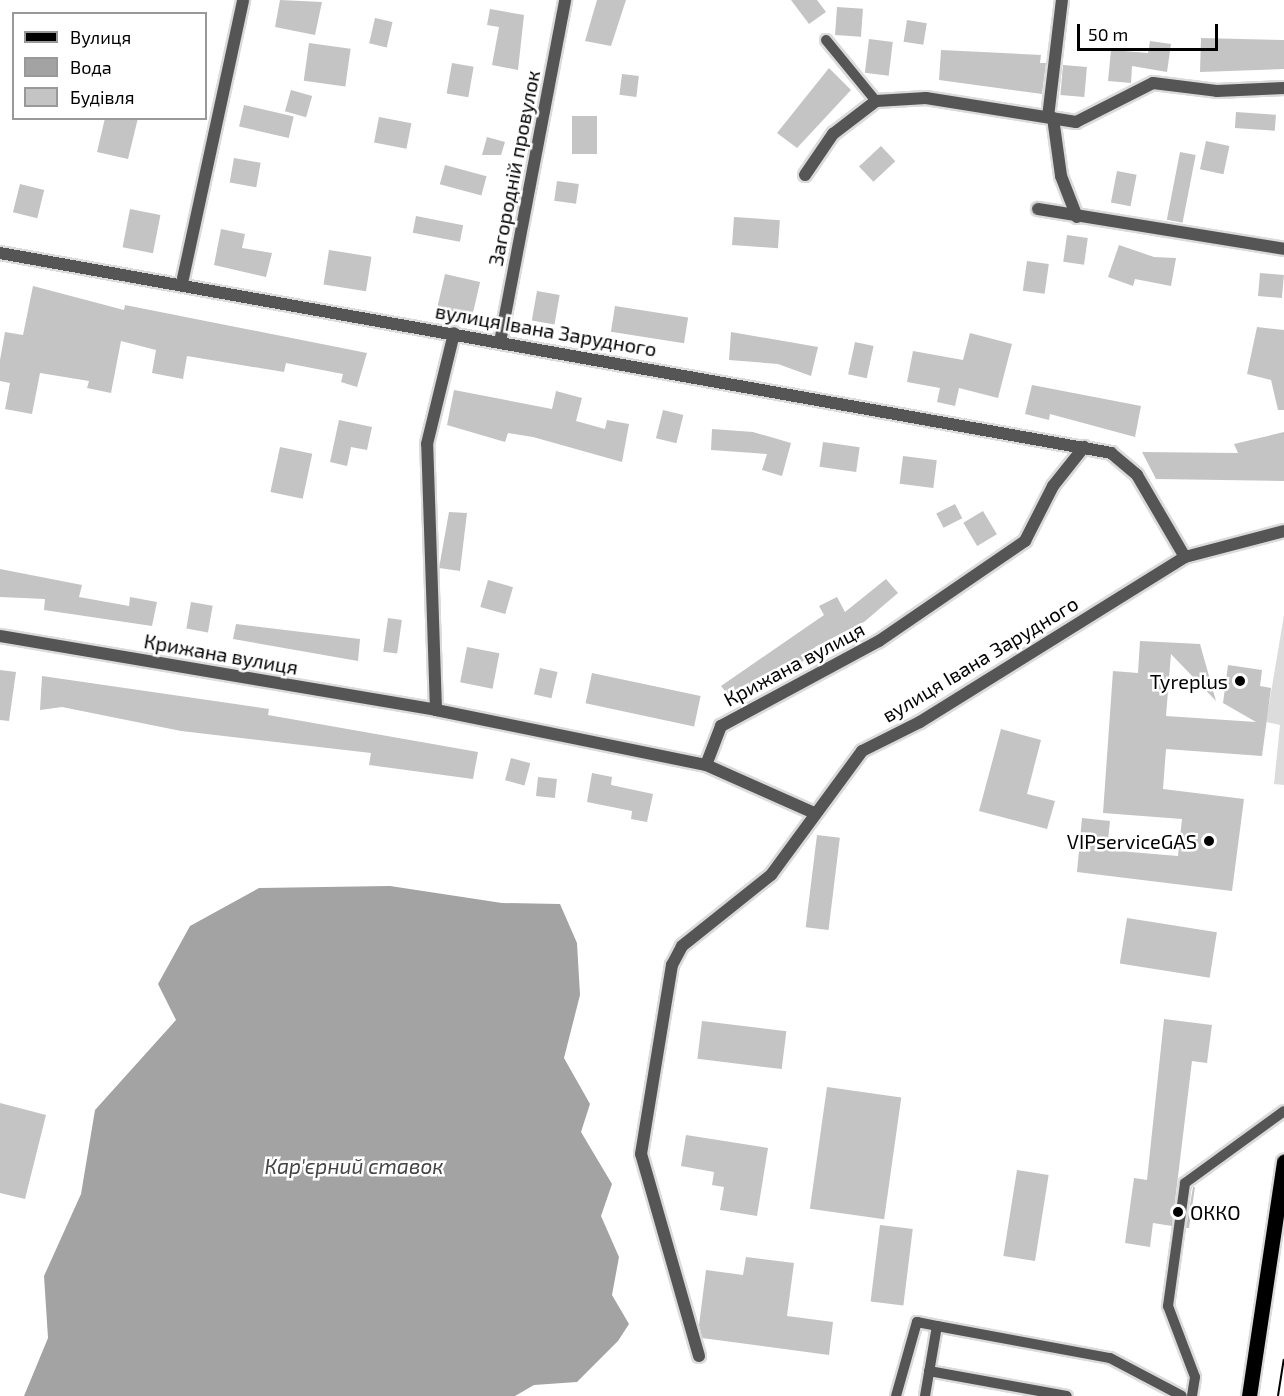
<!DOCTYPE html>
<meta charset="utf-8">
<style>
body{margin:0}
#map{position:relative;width:1284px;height:1396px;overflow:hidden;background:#fff;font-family:"Exo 2",sans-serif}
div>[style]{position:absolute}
.green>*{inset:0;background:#dcdcdc}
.water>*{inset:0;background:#a3a3a3}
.building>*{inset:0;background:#c4c4c4;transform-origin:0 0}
.roads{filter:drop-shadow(2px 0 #dbdbdb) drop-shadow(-2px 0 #dbdbdb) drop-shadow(0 2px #dbdbdb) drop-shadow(0 -2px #dbdbdb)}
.lane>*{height:10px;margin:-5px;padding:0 5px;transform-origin:5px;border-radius:5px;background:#555}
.street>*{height:12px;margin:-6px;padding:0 6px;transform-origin:6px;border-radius:6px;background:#555}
.primary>*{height:15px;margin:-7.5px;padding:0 7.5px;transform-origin:7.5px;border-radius:7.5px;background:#000}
.tram>*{height:1.5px;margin:-0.75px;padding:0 0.75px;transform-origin:0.75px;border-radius:0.75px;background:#000}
.dots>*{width:16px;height:16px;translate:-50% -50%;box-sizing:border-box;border:3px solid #fff;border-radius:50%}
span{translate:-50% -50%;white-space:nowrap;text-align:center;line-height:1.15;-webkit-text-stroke:5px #fff;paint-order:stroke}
.street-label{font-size:20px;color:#000}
.poi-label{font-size:20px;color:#000}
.right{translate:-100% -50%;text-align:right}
.left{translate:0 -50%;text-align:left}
.water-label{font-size:21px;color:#444;font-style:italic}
.legend{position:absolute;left:12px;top:12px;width:195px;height:108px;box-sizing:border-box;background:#fff;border:2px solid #999;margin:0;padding:8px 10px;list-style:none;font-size:18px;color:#000}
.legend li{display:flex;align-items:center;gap:12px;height:30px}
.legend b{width:30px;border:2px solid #999}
.scale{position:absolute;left:1077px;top:24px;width:141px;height:27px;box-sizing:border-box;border:3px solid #000;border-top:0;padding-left:8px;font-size:18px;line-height:21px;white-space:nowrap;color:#000;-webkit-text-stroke:4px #fff;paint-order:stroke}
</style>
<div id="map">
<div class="green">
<i style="clip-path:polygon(1284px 615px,1284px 785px,1274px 784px,1280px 725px,1266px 722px)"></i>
</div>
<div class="water">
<i style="clip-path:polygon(390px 886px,502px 903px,560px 904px,577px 943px,580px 995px,564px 1058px,590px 1104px,581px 1132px,612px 1184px,601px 1216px,619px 1257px,612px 1295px,629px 1324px,618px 1341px,577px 1382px,534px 1385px,515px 1396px,24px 1396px,48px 1338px,44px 1276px,81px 1194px,95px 1110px,176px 1020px,158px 984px,190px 926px,259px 888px)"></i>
</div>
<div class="building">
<i style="clip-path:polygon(280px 0,322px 2px,315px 35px,275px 27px)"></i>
<i style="clip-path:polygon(597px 0,626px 0,611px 46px,585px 41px)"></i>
<i style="clip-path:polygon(791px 0,817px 0,826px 12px,809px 24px)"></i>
<i style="left:837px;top:7px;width:26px;height:28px;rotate:4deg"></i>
<i style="clip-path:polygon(490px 9px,524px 15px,518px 70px,492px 65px,499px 27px,487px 25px)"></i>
<i style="left:375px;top:18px;width:18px;height:26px;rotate:13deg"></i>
<i style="left:907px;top:20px;width:20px;height:22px;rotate:9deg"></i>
<i style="clip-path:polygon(1201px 38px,1284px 40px,1284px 69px,1200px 72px)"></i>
<i style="left:869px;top:39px;width:24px;height:34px;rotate:7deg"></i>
<i style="clip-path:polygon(1150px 41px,1171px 44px,1167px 72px,1132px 66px,1131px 83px,1108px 81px,1111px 50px,1148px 53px)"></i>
<i style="left:309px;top:43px;width:42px;height:38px;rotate:8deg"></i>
<i style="clip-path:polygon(941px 50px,1041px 55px,1040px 63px,1046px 63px,1042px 94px,939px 80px)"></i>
<i style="left:452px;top:63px;width:22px;height:31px;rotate:10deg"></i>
<i style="left:1063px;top:65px;width:24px;height:30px;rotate:5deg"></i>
<i style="clip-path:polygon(829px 68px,851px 90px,797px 148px,777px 133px)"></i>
<i style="left:622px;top:74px;width:17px;height:21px;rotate:7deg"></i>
<i style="left:291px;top:90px;width:22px;height:22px;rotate:16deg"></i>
<i style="left:244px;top:105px;width:51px;height:22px;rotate:13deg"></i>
<i style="left:1236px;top:112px;width:40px;height:16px;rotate:4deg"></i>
<i style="left:572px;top:116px;width:25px;height:38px"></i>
<i style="left:379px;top:117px;width:33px;height:26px;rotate:11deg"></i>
<i style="clip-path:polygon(105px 118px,138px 118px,128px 159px,97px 152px)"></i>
<i style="clip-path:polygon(487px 137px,505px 142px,501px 155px,482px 155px)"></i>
<i style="left:1206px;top:141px;width:24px;height:29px;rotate:12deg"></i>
<i style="left:881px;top:146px;width:21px;height:30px;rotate:47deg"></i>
<i style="left:1180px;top:152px;width:16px;height:69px;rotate:11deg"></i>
<i style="left:234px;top:158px;width:27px;height:25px;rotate:10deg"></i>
<i style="left:445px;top:165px;width:43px;height:20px;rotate:15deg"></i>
<i style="left:1117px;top:171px;width:20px;height:32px;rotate:11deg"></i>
<i style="left:557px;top:181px;width:22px;height:20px;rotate:8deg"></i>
<i style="left:20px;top:184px;width:25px;height:29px;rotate:14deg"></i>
<i style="left:130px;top:209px;width:31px;height:39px;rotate:11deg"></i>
<i style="left:416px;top:216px;width:48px;height:17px;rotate:11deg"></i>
<i style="left:734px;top:217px;width:46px;height:28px;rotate:4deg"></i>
<i style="clip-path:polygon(221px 229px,245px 234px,242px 248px,272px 253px,266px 277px,214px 265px)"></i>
<i style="left:1067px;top:235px;width:21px;height:27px;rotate:8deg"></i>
<i style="clip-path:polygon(1119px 245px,1154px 257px,1176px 258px,1171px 286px,1135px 279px,1133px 286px,1108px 277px)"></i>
<i style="left:329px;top:250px;width:43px;height:35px;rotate:9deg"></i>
<i style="left:1027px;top:261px;width:22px;height:30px;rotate:8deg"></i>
<i style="left:1260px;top:273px;width:24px;height:23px;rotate:5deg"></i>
<i style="left:445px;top:274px;width:36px;height:35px;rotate:13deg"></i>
<i style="clip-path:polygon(33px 286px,124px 310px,125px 305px,367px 353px,357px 387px,341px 382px,343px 374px,286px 363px,284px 372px,187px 356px,183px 379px,152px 373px,156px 350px,121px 341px,111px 393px,87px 388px,89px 381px,40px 373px,32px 414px,5px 409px,10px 383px,0 381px,0 360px,5px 332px,23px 335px)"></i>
<i style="left:537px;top:291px;width:23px;height:30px;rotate:10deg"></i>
<i style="left:615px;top:306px;width:74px;height:26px;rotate:9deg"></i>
<i style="clip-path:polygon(1257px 327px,1284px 330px,1284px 410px,1278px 410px,1271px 380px,1247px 374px)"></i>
<i style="clip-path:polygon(731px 332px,818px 347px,811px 376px,778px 364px,729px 360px)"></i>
<i style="clip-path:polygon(970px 333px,1012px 344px,998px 398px,959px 388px,955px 406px,937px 402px,940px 388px,907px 382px,913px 351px,963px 360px)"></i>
<i style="left:855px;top:342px;width:19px;height:33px;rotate:12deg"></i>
<i style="clip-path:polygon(1032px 385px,1141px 406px,1135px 437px,1050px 414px,1049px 420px,1025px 414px)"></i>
<i style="clip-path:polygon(454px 390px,552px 409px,556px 391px,582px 398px,576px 421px,605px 429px,607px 420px,629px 424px,622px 462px,533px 437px,508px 433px,505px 442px,447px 425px)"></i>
<i style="left:663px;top:410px;width:21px;height:29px;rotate:14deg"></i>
<i style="clip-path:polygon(339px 420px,372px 427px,367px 450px,351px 447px,347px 466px,330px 462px)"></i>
<i style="clip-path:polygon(712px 429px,753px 432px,791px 443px,782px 476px,762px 470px,767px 454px,711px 450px)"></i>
<i style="clip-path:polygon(1284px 432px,1284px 481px,1156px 479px,1142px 452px,1238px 453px,1234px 444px)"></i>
<i style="left:823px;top:442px;width:37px;height:25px;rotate:8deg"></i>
<i style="left:280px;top:447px;width:33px;height:46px;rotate:12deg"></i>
<i style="left:903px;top:456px;width:34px;height:28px;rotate:7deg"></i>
<i style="left:955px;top:504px;width:16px;height:21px;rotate:63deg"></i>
<i style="left:983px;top:511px;width:27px;height:23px;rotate:59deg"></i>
<i style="clip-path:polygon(449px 512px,467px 513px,460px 571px,439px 568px)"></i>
<i style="clip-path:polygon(0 569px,82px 585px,79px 597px,129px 606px,130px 597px,157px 602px,152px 626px,44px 610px,45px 599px,0 597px)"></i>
<i style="clip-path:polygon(886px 579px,898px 593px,864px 622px,815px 647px,817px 652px,736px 705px,721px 686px,824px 615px,819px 606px,837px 597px,845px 612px)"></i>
<i style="left:488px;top:580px;width:26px;height:28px;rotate:16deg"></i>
<i style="left:191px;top:602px;width:22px;height:27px;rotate:10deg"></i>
<i style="left:388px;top:618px;width:14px;height:34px;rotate:8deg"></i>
<i style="clip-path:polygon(236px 624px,360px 639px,358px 661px,233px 639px)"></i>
<i style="clip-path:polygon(1140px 641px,1200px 644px,1216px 701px,1171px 654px,1166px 716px,1256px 722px,1223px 703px,1228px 665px,1262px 670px,1260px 686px,1271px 688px,1262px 756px,1166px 749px,1163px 789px,1244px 799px,1232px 891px,1077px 872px,1082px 818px,1110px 821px,1107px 850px,1178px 856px,1182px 819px,1103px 813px,1113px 671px,1138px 673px)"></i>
<i style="left:467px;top:647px;width:33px;height:36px;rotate:11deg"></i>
<i style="left:540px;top:668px;width:18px;height:27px;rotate:13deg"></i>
<i style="clip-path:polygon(0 670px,16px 672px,9px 721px,0 720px)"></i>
<i style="left:592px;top:673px;width:111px;height:31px;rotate:12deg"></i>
<i style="clip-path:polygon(42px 676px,269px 709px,268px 715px,478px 752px,473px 779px,369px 765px,371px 753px,181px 731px,62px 707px,40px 710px)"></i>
<i style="clip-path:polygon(1001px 729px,1041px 740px,1027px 794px,1055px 801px,1047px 829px,979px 811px)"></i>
<i style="left:511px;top:758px;width:20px;height:23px;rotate:15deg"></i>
<i style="clip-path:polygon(592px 773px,612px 777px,611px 785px,653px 794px,647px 822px,631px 819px,632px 811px,587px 802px)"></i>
<i style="left:538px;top:777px;width:19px;height:19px;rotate:6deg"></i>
<i style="left:817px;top:835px;width:23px;height:93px;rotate:7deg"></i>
<i style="left:1127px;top:918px;width:91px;height:46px;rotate:9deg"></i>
<i style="clip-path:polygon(1164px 1019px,1212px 1025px,1207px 1063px,1192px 1061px,1172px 1226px,1153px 1223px,1150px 1247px,1125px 1243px,1134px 1178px,1147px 1180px)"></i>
<i style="left:702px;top:1021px;width:85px;height:38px;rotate:7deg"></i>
<i style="left:827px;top:1087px;width:75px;height:123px;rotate:8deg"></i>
<i style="clip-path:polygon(0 1103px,46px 1115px,25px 1199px,0 1193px)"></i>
<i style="clip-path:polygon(686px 1135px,768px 1148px,757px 1216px,720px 1210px,724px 1187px,712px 1185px,714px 1172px,681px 1166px)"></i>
<i style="left:1017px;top:1170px;width:32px;height:87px;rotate:9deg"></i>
<i style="clip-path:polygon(1193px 1187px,1195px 1187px,1189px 1228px,1186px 1228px)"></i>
<i style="left:880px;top:1225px;width:33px;height:77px;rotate:7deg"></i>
<i style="clip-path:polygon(746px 1257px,794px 1263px,787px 1316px,833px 1322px,829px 1355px,702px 1338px,699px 1325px,706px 1270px,743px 1275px)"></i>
</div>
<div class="roads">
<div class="lane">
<i style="left:826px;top:40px;width:79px;rotate:50.7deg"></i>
<i style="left:929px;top:1371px;width:140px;rotate:10.3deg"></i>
<i style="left:896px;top:1396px;width:77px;rotate:-74.2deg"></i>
<i style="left:917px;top:1322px;width:20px;rotate:11deg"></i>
<i style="left:925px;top:1396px;width:71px;rotate:-80.3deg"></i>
<i style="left:937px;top:1326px;width:176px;rotate:10.5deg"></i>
<i style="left:1110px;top:1358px;width:81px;rotate:27.8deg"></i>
<i style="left:1192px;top:1396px;width:19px;rotate:-81deg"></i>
<i style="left:1195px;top:1377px;width:76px;rotate:-110.8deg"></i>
<i style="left:1168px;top:1306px;width:124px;rotate:-82.1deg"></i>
<i style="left:1185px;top:1183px;width:122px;rotate:-36deg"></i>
</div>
<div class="street">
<i style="left:1048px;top:117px;width:118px;rotate:-83.2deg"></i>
<i style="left:1053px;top:118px;width:59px;rotate:82.1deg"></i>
<i style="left:1061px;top:176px;width:44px;rotate:68.7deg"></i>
<i style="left:805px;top:175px;width:50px;rotate:-55.7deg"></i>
<i style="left:833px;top:134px;width:54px;rotate:-37.5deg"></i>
<i style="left:876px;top:101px;width:50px;rotate:-3.4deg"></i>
<i style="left:926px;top:98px;width:152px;rotate:9.1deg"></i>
<i style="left:1076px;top:122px;width:86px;rotate:-26.9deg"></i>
<i style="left:1153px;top:83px;width:64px;rotate:7.1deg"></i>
<i style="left:1217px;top:91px;width:67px;rotate:-2.6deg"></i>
<i style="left:1038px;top:209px;width:249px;rotate:9.2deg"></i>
<i style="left:0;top:253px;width:1129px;rotate:10.2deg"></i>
<i style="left:1111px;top:453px;width:34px;rotate:40deg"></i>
<i style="left:1137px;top:475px;width:95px;rotate:59.7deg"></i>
<i style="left:182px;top:283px;width:289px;rotate:-77.8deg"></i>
<i style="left:500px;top:342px;width:348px;rotate:-79.2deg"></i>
<i style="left:0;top:636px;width:442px;rotate:9.6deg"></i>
<i style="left:436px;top:710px;width:276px;rotate:11.5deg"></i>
<i style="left:706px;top:765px;width:42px;rotate:-69deg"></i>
<i style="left:721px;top:726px;width:179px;rotate:-28.3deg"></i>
<i style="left:879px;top:641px;width:177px;rotate:-34.4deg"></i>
<i style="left:1025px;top:541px;width:62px;rotate:-63deg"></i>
<i style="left:1053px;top:486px;width:50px;rotate:-51.5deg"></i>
<i style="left:436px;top:710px;width:266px;rotate:-91.9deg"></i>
<i style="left:427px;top:444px;width:114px;rotate:-76.3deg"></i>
<i style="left:706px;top:765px;width:116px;rotate:23.9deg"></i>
<i style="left:699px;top:1356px;width:210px;rotate:-106deg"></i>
<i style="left:641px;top:1154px;width:192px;rotate:-80.7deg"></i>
<i style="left:672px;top:965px;width:21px;rotate:-62deg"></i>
<i style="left:682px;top:946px;width:114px;rotate:-38.6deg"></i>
<i style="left:771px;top:875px;width:154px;rotate:-53.7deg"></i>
<i style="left:862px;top:751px;width:65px;rotate:-26.6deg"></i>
<i style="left:920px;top:722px;width:312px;rotate:-31.9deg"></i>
<i style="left:1185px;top:557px;width:102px;rotate:-14.7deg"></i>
</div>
<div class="primary">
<i style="left:1249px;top:1396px;width:237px;rotate:-81.5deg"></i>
</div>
</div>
<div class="tram">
<i style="left:1278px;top:1396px;width:36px;rotate:-81deg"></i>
</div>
<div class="dots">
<i style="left:1240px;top:681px;background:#000"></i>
<i style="left:1209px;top:841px;background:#000"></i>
<i style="left:1178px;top:1212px;background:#000"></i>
</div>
<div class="street-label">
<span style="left:514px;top:168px;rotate:-79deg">Загородній провулок</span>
<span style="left:546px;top:330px;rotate:10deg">вулиця Івана Зарудного</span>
<span style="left:221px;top:654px;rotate:10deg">Крижана вулиця</span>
<span style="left:980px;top:659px;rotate:-31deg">вулиця Івана Зарудного</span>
<span style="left:794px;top:664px;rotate:-28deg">Крижана вулиця</span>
</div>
<div class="poi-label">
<span class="right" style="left:1228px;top:681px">Tyreplus</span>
<span class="right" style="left:1197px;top:841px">VIPserviceGAS</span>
<span class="left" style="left:1190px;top:1212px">ОККО</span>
</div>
<div class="water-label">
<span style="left:354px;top:1166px">Кар'єрний ставок</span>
</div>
<ul class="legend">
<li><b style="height:8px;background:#000"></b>Вулиця</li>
<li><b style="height:16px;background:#a3a3a3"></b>Вода</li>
<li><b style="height:16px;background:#c4c4c4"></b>Будівля</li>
</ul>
<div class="scale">50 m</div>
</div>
